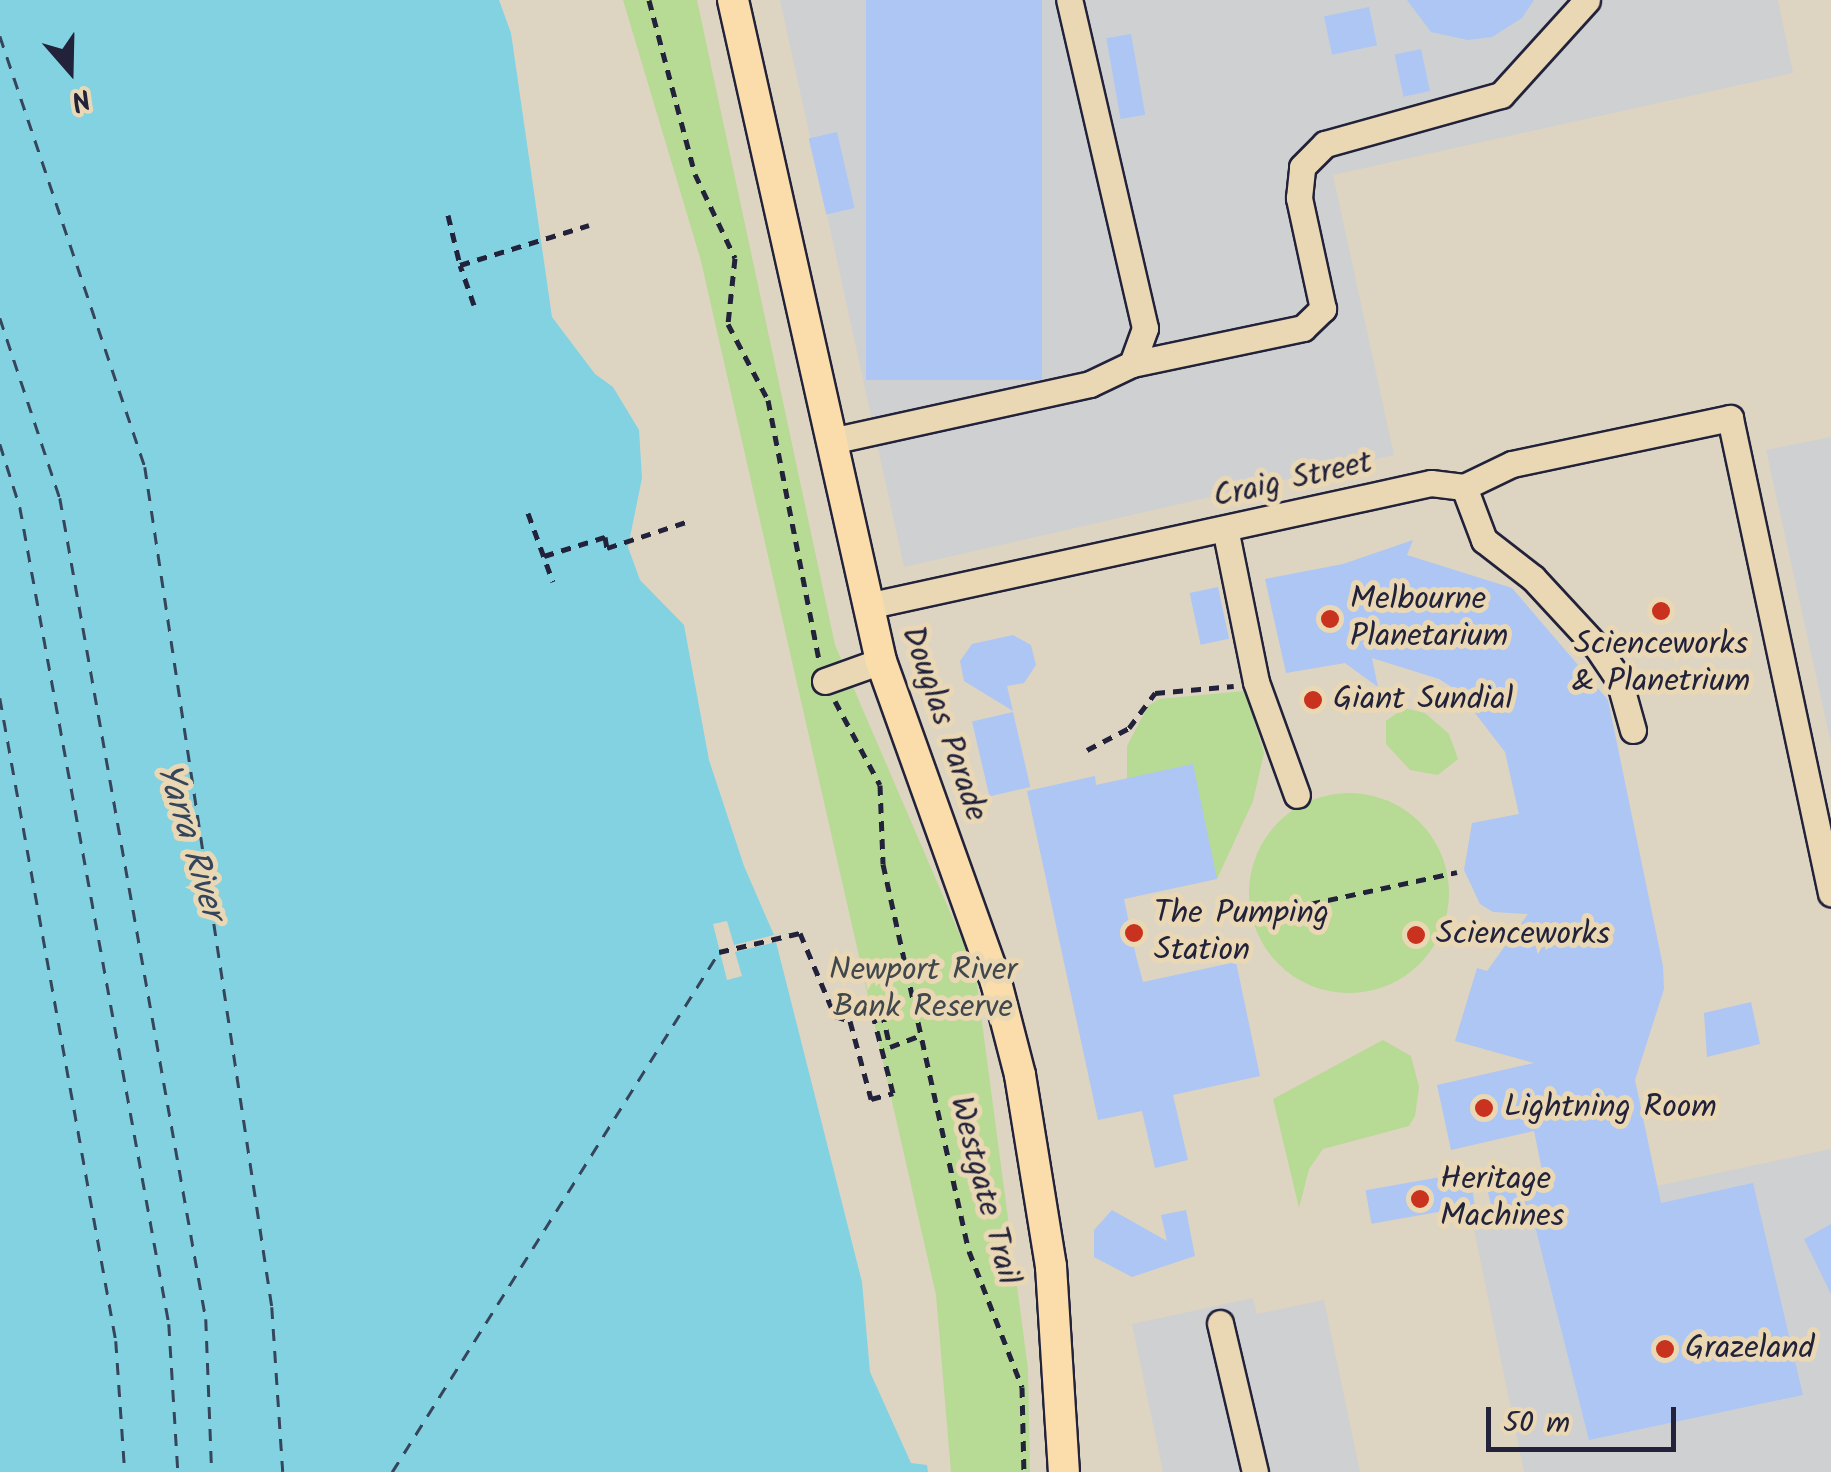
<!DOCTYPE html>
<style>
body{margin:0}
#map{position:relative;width:1831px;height:1472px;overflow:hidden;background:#ded4c2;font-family:Kalam,sans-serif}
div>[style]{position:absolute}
.built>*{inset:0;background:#cfd0d1}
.green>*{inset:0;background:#b7da95}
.round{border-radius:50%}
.water>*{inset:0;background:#83d2e1}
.pier>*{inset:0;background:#ded4c2}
.ferry>*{height:2.5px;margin-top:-1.25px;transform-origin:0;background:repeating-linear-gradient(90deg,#35455c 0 12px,transparent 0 22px)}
.building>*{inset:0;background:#adc6f4;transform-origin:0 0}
.path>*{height:5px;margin-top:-2.5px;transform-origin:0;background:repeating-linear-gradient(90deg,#22223b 0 10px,transparent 0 18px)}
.roads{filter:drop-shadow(2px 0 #22223b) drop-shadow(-2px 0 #22223b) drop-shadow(0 2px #22223b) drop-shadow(0 -2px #22223b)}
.minor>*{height:25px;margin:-12.5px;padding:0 12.5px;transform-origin:12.5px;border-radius:12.5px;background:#ead8b5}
.major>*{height:30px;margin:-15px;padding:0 15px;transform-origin:15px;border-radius:15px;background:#fbddab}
.dots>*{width:28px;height:28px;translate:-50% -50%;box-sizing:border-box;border:5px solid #ead8b5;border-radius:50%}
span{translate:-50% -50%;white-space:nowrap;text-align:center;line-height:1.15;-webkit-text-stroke:10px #ead8b5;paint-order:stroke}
.street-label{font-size:32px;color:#22223b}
.poi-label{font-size:32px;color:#22223b}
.left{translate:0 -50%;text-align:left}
.park-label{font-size:32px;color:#40474d}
.water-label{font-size:35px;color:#35455c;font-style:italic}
.north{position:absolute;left:20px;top:20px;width:100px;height:100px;-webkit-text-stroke:8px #ead8b5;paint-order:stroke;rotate:160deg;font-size:28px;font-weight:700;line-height:40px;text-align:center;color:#22223b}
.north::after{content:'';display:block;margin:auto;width:35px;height:45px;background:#22223b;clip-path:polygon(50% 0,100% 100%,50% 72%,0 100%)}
.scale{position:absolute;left:1486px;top:1407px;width:190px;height:45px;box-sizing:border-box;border:5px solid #22223b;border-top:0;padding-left:12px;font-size:30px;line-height:35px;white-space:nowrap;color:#22223b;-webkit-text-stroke:8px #ead8b5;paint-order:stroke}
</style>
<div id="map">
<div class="built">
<i style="clip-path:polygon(780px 0,1778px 0,1793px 73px,1333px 175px,1394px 455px,904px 567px)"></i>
<i style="clip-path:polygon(1831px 437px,1831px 743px,1766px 450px)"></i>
<i style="clip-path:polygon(1831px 1149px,1831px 1472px,1524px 1472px,1473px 1225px)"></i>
<i style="clip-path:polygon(1253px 1298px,1257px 1314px,1324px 1300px,1360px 1472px,1163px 1472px,1132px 1324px)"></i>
</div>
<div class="green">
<i style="clip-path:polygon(623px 0,697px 0,835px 645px,975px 970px,1028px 1369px,1030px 1472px,951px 1472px,936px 1295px,701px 261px)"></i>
<i style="clip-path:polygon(1245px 691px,1264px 753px,1253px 801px,1217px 879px,1127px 779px,1127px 746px,1148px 706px,1159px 699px)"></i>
<i style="clip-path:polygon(1404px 708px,1425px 713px,1449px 734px,1458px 759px,1438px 775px,1410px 770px,1386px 744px,1386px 721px)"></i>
<i class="round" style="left:1249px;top:793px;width:200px;height:200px"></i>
<i style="clip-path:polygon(1383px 1040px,1411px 1056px,1419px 1087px,1415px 1116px,1409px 1126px,1323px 1149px,1309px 1169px,1299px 1208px,1273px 1099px)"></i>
</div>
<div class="water">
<i style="clip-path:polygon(0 0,499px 0,511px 33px,552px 317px,595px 374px,613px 387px,639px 430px,642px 478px,628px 547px,640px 580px,684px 625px,709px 760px,744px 866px,774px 935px,786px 932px,788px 939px,776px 942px,862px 1282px,870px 1372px,911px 1463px,927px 1465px,928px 1472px,0 1472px)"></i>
</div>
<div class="pier">
<i style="clip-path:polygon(727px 921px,734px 945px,786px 932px,788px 939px,735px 952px,742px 976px,727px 980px,713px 924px)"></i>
</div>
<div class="ferry">
<i style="left:0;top:36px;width:455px;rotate:71.4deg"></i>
<i style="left:145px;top:467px;width:850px;rotate:81.4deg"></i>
<i style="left:272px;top:1307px;width:165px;rotate:86.2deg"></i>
<i style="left:0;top:318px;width:190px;rotate:71.6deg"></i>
<i style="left:60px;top:498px;width:834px;rotate:79.92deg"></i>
<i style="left:206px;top:1319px;width:153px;rotate:87.8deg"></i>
<i style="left:0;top:444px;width:66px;rotate:72.4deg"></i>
<i style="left:20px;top:507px;width:830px;rotate:79.66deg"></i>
<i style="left:169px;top:1324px;width:148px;rotate:86.5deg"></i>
<i style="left:0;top:698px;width:653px;rotate:79.77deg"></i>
<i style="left:116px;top:1341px;width:131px;rotate:86.1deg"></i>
<i style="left:392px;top:1472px;width:614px;rotate:-57.84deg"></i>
</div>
<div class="building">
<i style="left:866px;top:0;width:176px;height:380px"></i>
<i style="clip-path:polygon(1407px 0,1534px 0,1522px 18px,1492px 37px,1468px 40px,1431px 32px)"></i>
<i style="left:1369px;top:7px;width:39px;height:46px;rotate:78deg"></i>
<i style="left:1131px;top:34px;width:82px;height:25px;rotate:80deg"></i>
<i style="left:1421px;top:49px;width:43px;height:27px;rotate:78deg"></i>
<i style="left:837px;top:132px;width:78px;height:29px;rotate:77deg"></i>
<i style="clip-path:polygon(1413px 540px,1407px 555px,1512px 588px,1608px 700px,1663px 966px,1664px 989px,1635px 1080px,1661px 1203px,1753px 1183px,1803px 1395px,1589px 1440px,1531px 1210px,1494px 1218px,1488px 1192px,1544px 1180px,1534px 1131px,1451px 1150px,1437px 1085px,1534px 1063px,1455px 1041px,1477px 968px,1487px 971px,1528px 914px,1493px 912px,1480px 904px,1464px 870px,1472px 823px,1519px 814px,1505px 752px,1458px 691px,1439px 679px,1372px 658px,1378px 687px,1345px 663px,1286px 673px,1265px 579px,1343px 564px)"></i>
<i style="left:1218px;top:587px;width:53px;height:29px;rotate:78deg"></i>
<i style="clip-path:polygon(1013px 635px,1031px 645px,1036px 665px,1024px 683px,1007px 686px,1013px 711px,964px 681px,960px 661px,972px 644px)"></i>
<i style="left:1013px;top:712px;width:77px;height:42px;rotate:77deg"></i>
<i style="clip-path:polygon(1193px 764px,1217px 879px,1124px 899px,1136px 956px,1143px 982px,1236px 962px,1260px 1076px,1173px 1095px,1188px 1160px,1155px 1168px,1142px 1111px,1098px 1120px,1027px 791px,1095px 776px,1096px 785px)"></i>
<i style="clip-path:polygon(1751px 1002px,1760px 1044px,1707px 1057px,1704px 1013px)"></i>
<i style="left:1469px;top:1172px;width:34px;height:105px;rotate:80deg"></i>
<i style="clip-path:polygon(1112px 1210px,1167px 1241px,1161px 1215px,1186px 1210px,1195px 1256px,1132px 1277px,1094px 1257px,1094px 1230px)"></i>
<i style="clip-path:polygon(1831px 1224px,1831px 1294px,1804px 1239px)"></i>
</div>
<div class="path">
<i style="left:649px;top:0;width:180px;rotate:75.2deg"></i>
<i style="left:695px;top:174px;width:93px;rotate:64.5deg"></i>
<i style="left:735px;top:258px;width:66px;rotate:96.1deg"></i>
<i style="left:728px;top:324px;width:86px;rotate:62.2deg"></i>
<i style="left:768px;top:400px;width:264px;rotate:78.9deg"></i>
<i style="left:448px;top:215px;width:51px;rotate:76.5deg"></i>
<i style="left:474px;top:305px;width:42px;rotate:-109.3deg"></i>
<i style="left:460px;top:265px;width:135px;rotate:-17.2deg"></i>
<i style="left:528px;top:513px;width:73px;rotate:70.1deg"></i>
<i style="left:544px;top:556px;width:64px;rotate:-17.3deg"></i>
<i style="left:605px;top:537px;width:11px;rotate:80deg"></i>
<i style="left:607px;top:548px;width:86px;rotate:-18.2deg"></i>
<i style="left:835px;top:701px;width:95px;rotate:61.8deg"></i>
<i style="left:880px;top:785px;width:79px;rotate:87.8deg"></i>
<i style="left:883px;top:864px;width:396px;rotate:77.5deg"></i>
<i style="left:969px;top:1251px;width:146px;rotate:68.7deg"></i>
<i style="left:1022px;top:1387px;width:85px;rotate:88.7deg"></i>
<i style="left:1087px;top:750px;width:47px;rotate:-27.6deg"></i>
<i style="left:1129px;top:728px;width:44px;rotate:-53.4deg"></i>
<i style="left:1155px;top:693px;width:79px;rotate:-5.1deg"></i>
<i style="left:1240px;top:919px;width:222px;rotate:-12.2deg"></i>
<i style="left:719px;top:952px;width:83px;rotate:-13.2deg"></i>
<i style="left:800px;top:933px;width:90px;rotate:67.1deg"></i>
<i style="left:835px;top:1016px;width:16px;rotate:18deg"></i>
<i style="left:850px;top:1021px;width:81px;rotate:74.9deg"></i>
<i style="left:871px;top:1099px;width:23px;rotate:-15deg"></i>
<i style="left:893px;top:1093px;width:81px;rotate:-104.4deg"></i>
<i style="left:873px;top:1015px;width:9px;rotate:-18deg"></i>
<i style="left:882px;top:1012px;width:36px;rotate:77deg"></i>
<i style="left:890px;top:1047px;width:31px;rotate:-21deg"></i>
</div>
<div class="roads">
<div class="minor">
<i style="left:1132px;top:364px;width:175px;rotate:-11.9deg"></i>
<i style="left:1303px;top:328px;width:28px;rotate:-44deg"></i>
<i style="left:1323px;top:309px;width:114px;rotate:-102.2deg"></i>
<i style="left:1299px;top:198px;width:31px;rotate:-84deg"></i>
<i style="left:1302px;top:167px;width:33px;rotate:-45deg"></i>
<i style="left:1325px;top:144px;width:183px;rotate:-15.6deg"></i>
<i style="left:1501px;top:95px;width:128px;rotate:-47.8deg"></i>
<i style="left:831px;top:441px;width:265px;rotate:-12.4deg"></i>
<i style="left:1090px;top:384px;width:47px;rotate:-25.5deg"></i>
<i style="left:1132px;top:364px;width:38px;rotate:-70deg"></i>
<i style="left:1145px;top:328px;width:337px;rotate:-103deg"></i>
<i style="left:1464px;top:487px;width:57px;rotate:69.3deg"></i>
<i style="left:1484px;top:540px;width:62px;rotate:37.8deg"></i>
<i style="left:1533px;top:578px;width:94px;rotate:47.2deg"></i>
<i style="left:1597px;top:647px;width:40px;rotate:56deg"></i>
<i style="left:1619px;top:680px;width:52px;rotate:74.4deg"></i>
<i style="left:1226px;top:533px;width:152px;rotate:78.6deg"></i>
<i style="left:1256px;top:682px;width:120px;rotate:70.1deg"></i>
<i style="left:867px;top:606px;width:577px;rotate:-12.3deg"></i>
<i style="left:1431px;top:483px;width:33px;rotate:7deg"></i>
<i style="left:1464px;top:487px;width:53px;rotate:-25.6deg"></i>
<i style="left:1512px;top:464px;width:223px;rotate:-11.9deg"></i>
<i style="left:1730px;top:418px;width:486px;rotate:78deg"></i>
<i style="left:825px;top:681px;width:59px;rotate:-19.7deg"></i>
<i style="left:1220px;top:1323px;width:153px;rotate:76.8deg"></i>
</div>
<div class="major">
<i style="left:733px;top:0;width:677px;rotate:77.38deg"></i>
<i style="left:881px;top:661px;width:341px;rotate:70.3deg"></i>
<i style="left:996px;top:982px;width:96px;rotate:75.5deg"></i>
<i style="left:1020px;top:1075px;width:194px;rotate:80.8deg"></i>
<i style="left:1051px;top:1267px;width:205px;rotate:86.4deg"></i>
</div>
</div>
<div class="dots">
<i style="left:1661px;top:611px;background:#c8321e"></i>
<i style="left:1330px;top:619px;background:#c8321e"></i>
<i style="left:1313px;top:700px;background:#c8321e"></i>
<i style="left:1134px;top:933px;background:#c8321e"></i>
<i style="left:1416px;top:935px;background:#c8321e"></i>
<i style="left:1484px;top:1108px;background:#c8321e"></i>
<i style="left:1420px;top:1199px;background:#c8321e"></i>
<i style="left:1665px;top:1349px;background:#c8321e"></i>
</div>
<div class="street-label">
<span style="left:1293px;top:481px;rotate:-13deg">Craig Street</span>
<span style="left:943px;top:724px;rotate:71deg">Douglas Parade</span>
<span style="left:983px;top:1191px;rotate:75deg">Westgate Trail</span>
</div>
<div class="poi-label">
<span class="left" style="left:1350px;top:619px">Melbourne<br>Planetarium</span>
<span style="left:1661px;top:664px">Scienceworks<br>&amp; Planetrium</span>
<span class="left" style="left:1333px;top:700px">Giant Sundial</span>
<span class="left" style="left:1154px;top:933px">The Pumping<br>Station</span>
<span class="left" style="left:1436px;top:935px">Scienceworks</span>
<span class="left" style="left:1504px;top:1108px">Lightning Room</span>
<span class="left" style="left:1440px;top:1199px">Heritage<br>Machines</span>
<span class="left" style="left:1685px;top:1349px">Grazeland</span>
</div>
<div class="park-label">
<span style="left:923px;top:990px">Newport River<br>Bank Reserve</span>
</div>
<div class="water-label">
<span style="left:189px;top:841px;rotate:73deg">Yarra River</span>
</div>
<div class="north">N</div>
<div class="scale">50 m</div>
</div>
